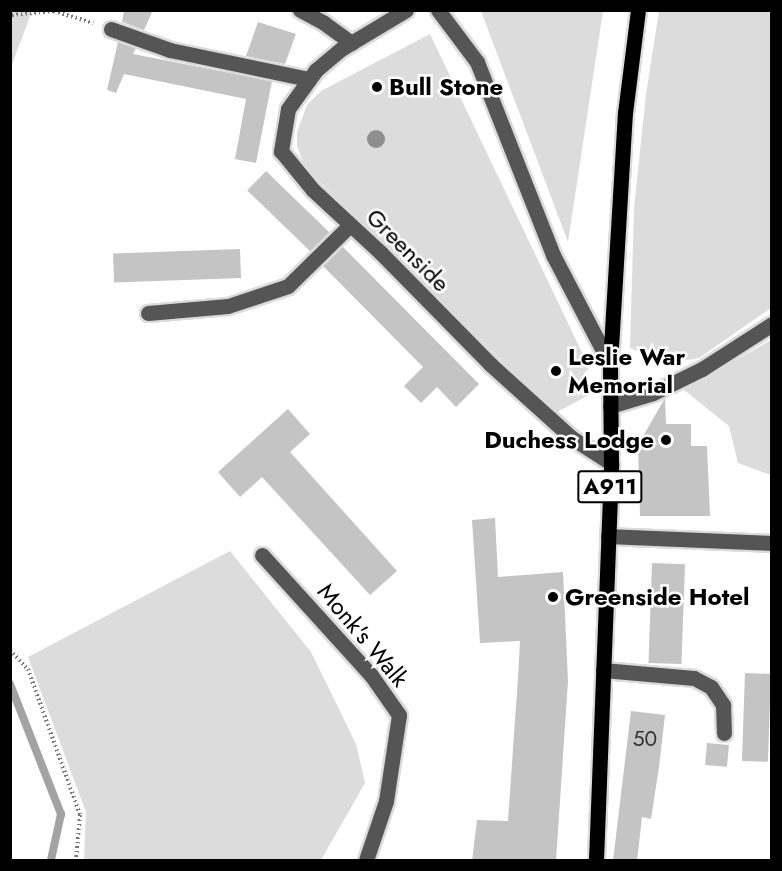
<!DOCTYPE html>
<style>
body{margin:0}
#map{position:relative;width:782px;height:871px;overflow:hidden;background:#fff;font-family:Jost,sans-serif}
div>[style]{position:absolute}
.green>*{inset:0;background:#dcdcdc}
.stream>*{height:8px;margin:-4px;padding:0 4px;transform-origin:4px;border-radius:4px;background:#a3a3a3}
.building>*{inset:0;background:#c4c4c4;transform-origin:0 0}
.path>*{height:4px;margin-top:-2px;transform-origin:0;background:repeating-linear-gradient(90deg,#777 0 1.5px,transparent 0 4.5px)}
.roads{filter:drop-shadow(2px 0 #dbdbdb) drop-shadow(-2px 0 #dbdbdb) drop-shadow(0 2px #dbdbdb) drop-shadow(0 -2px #dbdbdb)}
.minor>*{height:15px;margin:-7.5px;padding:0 7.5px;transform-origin:7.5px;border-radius:7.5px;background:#555}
.major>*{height:15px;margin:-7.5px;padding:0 7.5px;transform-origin:7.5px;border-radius:7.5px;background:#000}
.trees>*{width:18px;height:18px;margin:-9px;border-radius:50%;background:#8f8f8f}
.dots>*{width:16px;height:16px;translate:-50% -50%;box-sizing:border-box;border:3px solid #fff;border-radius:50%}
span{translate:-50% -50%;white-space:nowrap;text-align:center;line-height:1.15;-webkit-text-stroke:5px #fff;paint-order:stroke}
.number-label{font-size:21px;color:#313131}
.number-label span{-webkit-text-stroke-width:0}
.shield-label span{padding:2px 4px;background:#fff;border:2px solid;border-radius:4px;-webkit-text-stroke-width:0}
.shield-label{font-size:22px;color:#000;font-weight:700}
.poi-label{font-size:24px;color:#000;font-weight:700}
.left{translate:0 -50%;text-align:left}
.right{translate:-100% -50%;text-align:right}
.street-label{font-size:24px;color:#000}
.frame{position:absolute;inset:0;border:12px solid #000;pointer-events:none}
</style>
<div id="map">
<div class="green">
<i style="clip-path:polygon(11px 10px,32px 11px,11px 67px,10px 11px)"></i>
<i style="clip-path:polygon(481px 11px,603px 11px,568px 242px)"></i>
<i style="clip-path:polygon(659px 11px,772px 11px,771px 308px,699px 358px,670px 363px,630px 348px,634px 208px,646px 94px)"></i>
<i style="clip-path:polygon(430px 34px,588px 365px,589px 395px,555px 413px,305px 167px,297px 146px,297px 132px,307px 105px,321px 91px)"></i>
<i style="clip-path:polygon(771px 340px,771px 475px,738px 463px,729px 426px,684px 390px)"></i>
<i style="clip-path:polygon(230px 551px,311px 652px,356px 744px,365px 783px,321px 860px,84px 860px,86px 812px,28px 657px)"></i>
</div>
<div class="stream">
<i style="left:10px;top:684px;width:140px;rotate:68.6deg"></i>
<i style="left:61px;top:814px;width:47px;rotate:102.3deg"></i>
</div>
<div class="building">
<i style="clip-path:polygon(124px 10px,153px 10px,144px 30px,122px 22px)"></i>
<i style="clip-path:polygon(258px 22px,296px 34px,285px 64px,246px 56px)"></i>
<i style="clip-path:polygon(118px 42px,136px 48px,133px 54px,272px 81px,256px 163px,235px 159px,246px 99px,124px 74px,116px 93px,107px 90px)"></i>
<i style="left:266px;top:171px;width:88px;height:27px;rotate:44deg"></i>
<i style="clip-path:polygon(342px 246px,479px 384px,456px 407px,437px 387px,421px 403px,404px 386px,423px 367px,323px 266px)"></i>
<i style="left:240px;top:249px;width:29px;height:127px;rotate:88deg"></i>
<i style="clip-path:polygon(665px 398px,666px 424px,691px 424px,691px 446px,707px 446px,710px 516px,640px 516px,638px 445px)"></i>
<i style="clip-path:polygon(288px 409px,310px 434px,290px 452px,397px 571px,370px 595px,262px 477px,240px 497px,218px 472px)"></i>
<i style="clip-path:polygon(495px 518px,498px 577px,563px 572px,568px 681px,556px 861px,472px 861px,477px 820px,508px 821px,518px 677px,520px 641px,480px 643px,472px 520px)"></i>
<i style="left:652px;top:563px;width:33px;height:100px;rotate:2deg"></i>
<i style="left:745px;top:673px;width:26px;height:88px;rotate:2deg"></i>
<i style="clip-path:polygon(631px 711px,665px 715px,659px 767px,651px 819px,642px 817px,637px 861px,613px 861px)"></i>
<i style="left:707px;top:743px;width:22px;height:22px;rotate:5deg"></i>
</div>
<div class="path">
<i style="left:12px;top:15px;width:42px;rotate:-5.4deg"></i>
<i style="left:54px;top:11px;width:41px;rotate:17.1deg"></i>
<i style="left:10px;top:650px;width:26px;rotate:47deg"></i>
<i style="left:28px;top:669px;width:155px;rotate:70.4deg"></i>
<i style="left:80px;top:815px;width:45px;rotate:95.1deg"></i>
</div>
<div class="roads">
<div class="minor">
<i style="left:300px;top:10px;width:27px;rotate:28deg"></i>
<i style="left:324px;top:23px;width:34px;rotate:36deg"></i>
<i style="left:406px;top:10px;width:76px;rotate:149deg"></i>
<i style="left:341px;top:49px;width:33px;rotate:140deg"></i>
<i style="left:316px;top:70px;width:48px;rotate:125.7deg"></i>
<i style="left:288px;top:109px;width:43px;rotate:99.5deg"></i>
<i style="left:281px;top:151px;width:50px;rotate:50.6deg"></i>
<i style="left:313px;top:190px;width:93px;rotate:42.8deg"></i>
<i style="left:381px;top:253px;width:156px;rotate:45.5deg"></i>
<i style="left:490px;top:364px;width:110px;rotate:42.1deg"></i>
<i style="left:572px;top:438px;width:46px;rotate:32.7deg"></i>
<i style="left:438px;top:10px;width:65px;rotate:53.1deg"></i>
<i style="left:477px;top:62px;width:207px;rotate:68.5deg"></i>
<i style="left:553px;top:255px;width:123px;rotate:62.4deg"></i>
<i style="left:111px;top:29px;width:63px;rotate:19.6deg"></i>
<i style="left:170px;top:50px;width:142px;rotate:11.8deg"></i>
<i style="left:148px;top:313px;width:80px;rotate:-5deg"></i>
<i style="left:228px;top:306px;width:63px;rotate:-18.4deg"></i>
<i style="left:288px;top:286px;width:87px;rotate:-44.5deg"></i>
<i style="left:610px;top:406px;width:45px;rotate:-16.8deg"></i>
<i style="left:653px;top:393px;width:55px;rotate:-26.1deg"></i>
<i style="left:702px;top:369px;width:83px;rotate:-32.7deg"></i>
<i style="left:608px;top:536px;width:164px;rotate:2.4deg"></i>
<i style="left:262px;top:555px;width:162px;rotate:47.8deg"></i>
<i style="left:371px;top:675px;width:49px;rotate:55deg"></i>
<i style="left:399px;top:715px;width:87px;rotate:98.6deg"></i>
<i style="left:386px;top:801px;width:62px;rotate:108.7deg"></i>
<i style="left:603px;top:670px;width:91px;rotate:5deg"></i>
<i style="left:694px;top:678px;width:19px;rotate:28deg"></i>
<i style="left:711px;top:687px;width:22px;rotate:56deg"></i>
<i style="left:723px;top:705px;width:28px;rotate:88deg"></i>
</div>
<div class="major">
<i style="left:596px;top:860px;width:397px;rotate:-87.8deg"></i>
<i style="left:611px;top:463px;width:99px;rotate:-90.6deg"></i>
<i style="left:610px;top:364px;width:251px;rotate:-86.6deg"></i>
<i style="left:625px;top:113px;width:104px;rotate:-82.8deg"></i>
</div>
</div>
<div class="trees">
<i style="left:376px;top:139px"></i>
</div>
<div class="dots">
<i style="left:377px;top:87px;background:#000"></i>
<i style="left:556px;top:371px;background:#000"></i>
<i style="left:666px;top:440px;background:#000"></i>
<i style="left:553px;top:597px;background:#000"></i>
</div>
<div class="number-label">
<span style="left:645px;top:739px">50</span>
</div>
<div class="shield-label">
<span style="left:610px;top:487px">A911</span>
</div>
<div class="poi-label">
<span class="left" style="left:389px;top:87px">Bull Stone</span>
<span class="left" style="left:568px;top:371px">Leslie War<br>Memorial</span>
<span class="right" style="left:654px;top:440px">Duchess Lodge</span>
<span class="left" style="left:565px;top:597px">Greenside Hotel</span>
</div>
<div class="street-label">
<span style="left:408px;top:250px;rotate:45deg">Greenside</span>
<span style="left:363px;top:635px;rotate:50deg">Monk's Walk</span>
</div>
<div class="frame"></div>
</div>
